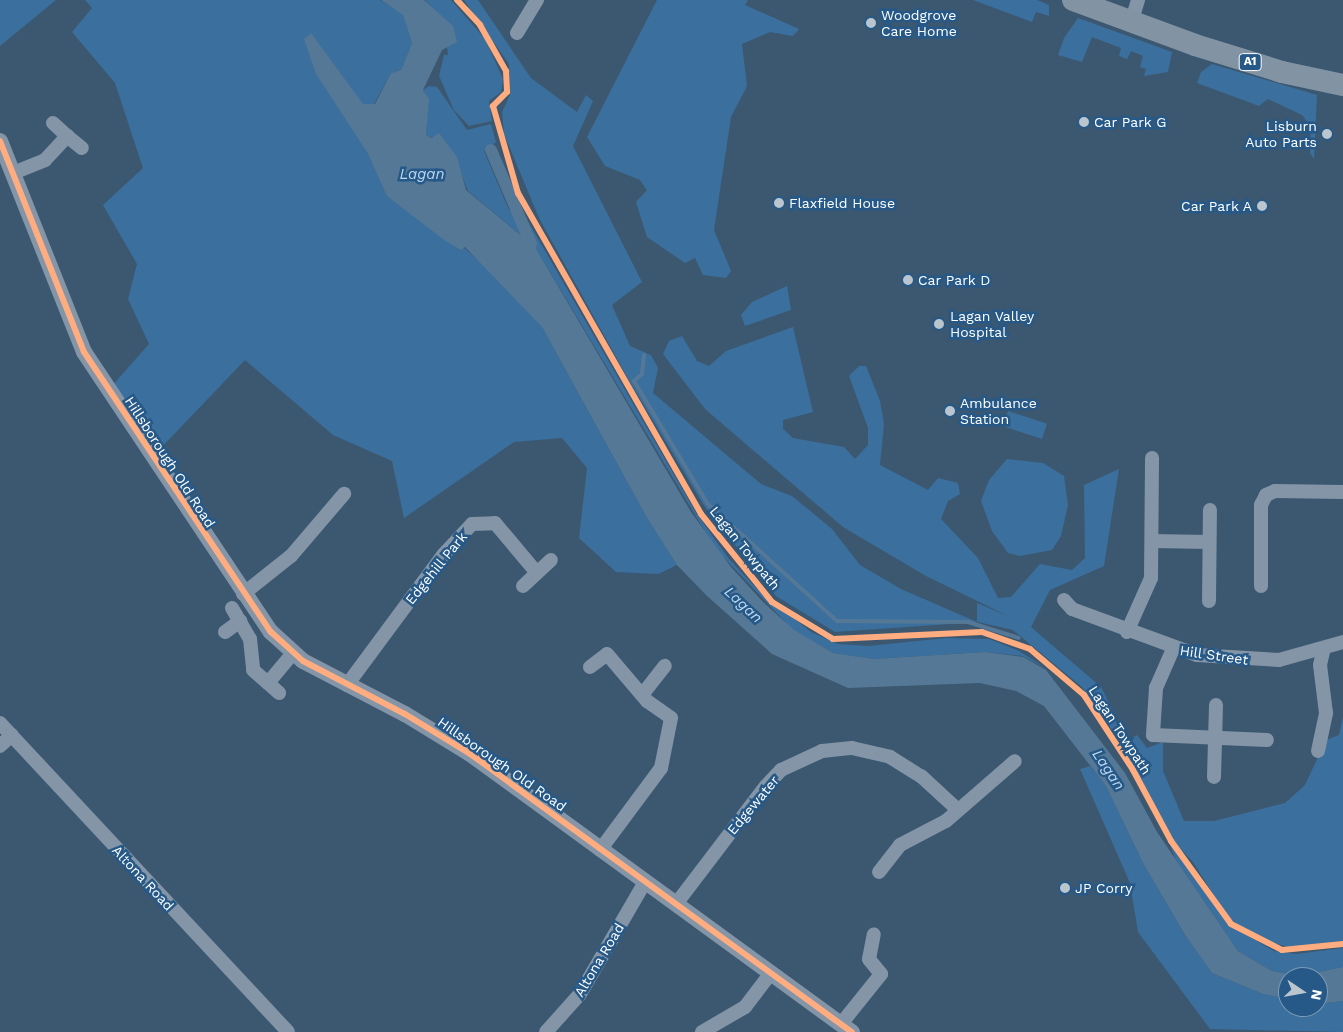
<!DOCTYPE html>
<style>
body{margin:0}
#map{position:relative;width:1343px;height:1032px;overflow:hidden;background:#3c5871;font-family:"Work Sans",sans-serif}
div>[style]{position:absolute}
.green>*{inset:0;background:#3b6f9d;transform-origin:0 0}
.water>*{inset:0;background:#557897}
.stream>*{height:4px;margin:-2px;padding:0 2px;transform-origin:2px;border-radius:2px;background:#557897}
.canal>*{height:12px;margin:-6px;padding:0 6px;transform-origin:6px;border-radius:6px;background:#557897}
.minor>*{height:14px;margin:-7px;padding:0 7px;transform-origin:7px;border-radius:7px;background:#8395a7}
.tertiary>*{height:16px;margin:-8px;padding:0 8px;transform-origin:8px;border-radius:8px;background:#8395a7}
.trunk>*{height:22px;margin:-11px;padding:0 11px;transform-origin:11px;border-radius:11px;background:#8294a4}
.cycleway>*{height:6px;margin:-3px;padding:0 3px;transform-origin:3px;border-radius:3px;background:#ffac80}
.dots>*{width:14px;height:14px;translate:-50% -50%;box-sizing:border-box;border:2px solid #265987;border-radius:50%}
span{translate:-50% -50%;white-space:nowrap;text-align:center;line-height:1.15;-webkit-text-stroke:5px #265987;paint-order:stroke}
.shield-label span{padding:1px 4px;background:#265987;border:1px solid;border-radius:4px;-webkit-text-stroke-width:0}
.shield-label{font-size:12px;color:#fff;font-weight:700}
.poi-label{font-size:14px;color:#fff}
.left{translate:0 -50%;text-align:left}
.right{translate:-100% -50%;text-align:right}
.street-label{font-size:14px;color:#fff}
.water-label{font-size:15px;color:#bed9f0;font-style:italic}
.north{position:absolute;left:1278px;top:967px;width:50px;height:50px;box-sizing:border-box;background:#265987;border:1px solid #7d9bb7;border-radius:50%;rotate:102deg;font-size:14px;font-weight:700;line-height:20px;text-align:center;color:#fff}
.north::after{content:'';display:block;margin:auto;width:18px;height:22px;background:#bbc5cd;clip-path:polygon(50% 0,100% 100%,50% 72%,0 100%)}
</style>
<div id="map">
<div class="green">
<i style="clip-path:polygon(0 0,56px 0,0 46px)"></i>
<i style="clip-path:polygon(85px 0,380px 0,403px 14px,412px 43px,401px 70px,391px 73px,374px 104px,363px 104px,367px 152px,375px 169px,496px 276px,542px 327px,647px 518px,677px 565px,658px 574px,616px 572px,579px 538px,587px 468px,562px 438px,514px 442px,404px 518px,392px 461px,333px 435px,245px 360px,157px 452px,111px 387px,149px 344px,128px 299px,137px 264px,103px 205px,143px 168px,115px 83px,72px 32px,92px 8px)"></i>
<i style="clip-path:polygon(425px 0,451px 0,485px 39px,503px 79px,501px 92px,489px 101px,492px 121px,469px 126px,454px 110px,439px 76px,444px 55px,448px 55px,443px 19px)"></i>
<i style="clip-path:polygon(464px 0,478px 0,531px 78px,577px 112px,586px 95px,593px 101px,573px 146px,642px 282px,612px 305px,630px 346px,651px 355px,658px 368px,653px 393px,761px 484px,792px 496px,832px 529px,860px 565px,901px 589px,977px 622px,977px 603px,1008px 616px,926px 576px,843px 527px,705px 409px,663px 354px,669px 341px,682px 336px,697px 361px,709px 366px,726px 351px,793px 327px,813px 412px,783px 420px,783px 429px,793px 438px,844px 447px,855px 459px,868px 445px,868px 428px,849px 376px,859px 366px,866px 366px,880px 401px,884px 424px,880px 465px,928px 490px,938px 478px,958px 483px,960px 494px,948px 501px,941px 519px,978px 558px,998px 598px,1011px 597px,1040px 564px,1072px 570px,1085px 558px,1084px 485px,1119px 469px,1104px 566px,1050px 590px,1031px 627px,1101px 687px,1114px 713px,1122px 744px,1137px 735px,1147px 748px,1163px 742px,1163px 771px,1184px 821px,1214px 821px,1285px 803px,1305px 785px,1326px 740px,1339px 735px,1343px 717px,1343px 941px,1290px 947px,1276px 944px,1248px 933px,1227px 916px,1193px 862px,1171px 839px,1122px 744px,1082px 687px,1013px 630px,978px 622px,835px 632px,776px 596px,705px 507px,631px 384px,539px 218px,504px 134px,502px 112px,510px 95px,509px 64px)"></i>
<i style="clip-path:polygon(657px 0,748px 0,745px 5px,799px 29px,793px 36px,770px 32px,742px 44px,747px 86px,731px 117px,714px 230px,731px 271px,726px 278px,703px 275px,695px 258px,685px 263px,647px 237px,636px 202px,647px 190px,640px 180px,605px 166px,587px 137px)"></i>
<i style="clip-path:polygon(973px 0,1037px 0,1049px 5px,1049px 16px,1036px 12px,1032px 22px)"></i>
<i style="clip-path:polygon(1078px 18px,1172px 52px,1168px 72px,1144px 76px,1146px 69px,1140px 67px,1143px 56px,1131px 51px,1127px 59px,1119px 56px,1121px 48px,1092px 37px,1082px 62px,1058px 55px,1064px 38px)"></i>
<i style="clip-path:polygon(1212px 64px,1317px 95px,1314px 159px,1310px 153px,1311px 127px,1302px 115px,1268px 99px,1259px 106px,1197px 83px,1201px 72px)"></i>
<i style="clip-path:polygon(429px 86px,437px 87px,467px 130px,491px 124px,496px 142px,484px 151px,509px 210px,529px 223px,696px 513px,729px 559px,756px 588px,811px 632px,838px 644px,869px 646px,946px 638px,989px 639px,1019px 651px,1047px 669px,1022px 656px,985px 652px,874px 659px,833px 653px,791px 628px,715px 548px,535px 247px,468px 191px,459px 169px,435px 139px,426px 135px,428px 99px,423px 90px)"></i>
<i style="clip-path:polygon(787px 286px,791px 310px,745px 326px,741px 315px,752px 302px)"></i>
<i style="left:1008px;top:411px;width:41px;height:16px;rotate:18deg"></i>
<i style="clip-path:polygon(1007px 459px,1043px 463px,1064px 476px,1068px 505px,1061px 536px,1052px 550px,1020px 556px,1008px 553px,992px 531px,981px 501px,989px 480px)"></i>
<i style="clip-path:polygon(1090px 766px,1106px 786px,1143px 863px,1185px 935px,1212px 973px,1263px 994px,1288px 999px,1288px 1007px,1318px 1007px,1318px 1004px,1343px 1001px,1343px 1032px,1210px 1029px,1138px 932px,1130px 883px,1080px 769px)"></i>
<i style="clip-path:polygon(1168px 840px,1229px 925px,1274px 951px,1296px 954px,1343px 948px,1343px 967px,1297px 976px,1272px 971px,1238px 951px,1176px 860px)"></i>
</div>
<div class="water">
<i style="clip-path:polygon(381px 0,424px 0,453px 26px,457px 42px,442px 50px,423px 90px,429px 99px,426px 135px,432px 138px,439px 133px,457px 157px,466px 190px,535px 247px,691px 512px,731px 567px,764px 603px,793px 629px,833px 653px,874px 659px,985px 652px,1023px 657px,1046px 670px,1125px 773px,1157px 832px,1238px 951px,1272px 971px,1298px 976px,1343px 967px,1343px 1001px,1318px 1004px,1318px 977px,1288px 977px,1288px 999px,1263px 994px,1212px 973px,1185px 935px,1143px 863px,1106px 786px,1044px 706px,1016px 691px,980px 683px,848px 688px,772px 654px,706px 595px,677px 565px,647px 518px,542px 327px,465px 247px,461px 250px,444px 240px,387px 196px,367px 152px,316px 74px,304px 39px,311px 33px,363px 104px,375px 104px,391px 73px,401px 70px,412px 43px,403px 15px)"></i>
</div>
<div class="stream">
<i style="left:644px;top:355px;width:19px;rotate:96deg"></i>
<i style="left:642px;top:374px;width:11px;rotate:139deg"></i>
<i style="left:634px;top:381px;width:144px;rotate:59deg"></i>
<i style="left:708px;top:504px;width:174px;rotate:42.2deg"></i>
<i style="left:837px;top:621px;width:131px;rotate:0.4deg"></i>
<i style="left:968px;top:622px;width:53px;rotate:17.4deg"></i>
</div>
<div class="canal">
<i style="left:491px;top:150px;width:102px;rotate:66.9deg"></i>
</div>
<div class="minor">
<i style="left:1131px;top:23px;width:24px;rotate:-73deg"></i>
<i style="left:517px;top:33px;width:39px;rotate:-59deg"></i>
<i style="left:53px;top:123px;width:19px;rotate:43deg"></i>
<i style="left:13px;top:173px;width:35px;rotate:-22deg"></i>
<i style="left:45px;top:160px;width:33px;rotate:-47deg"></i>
<i style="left:67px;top:136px;width:19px;rotate:39deg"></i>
<i style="left:1152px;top:541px;width:57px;rotate:1deg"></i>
<i style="left:523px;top:586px;width:38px;rotate:-43deg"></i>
<i style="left:1261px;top:586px;width:81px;rotate:-90deg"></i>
<i style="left:1261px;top:505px;width:11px;rotate:-63deg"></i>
<i style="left:1266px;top:495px;width:10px;rotate:-24deg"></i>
<i style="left:1275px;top:491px;width:68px;rotate:0.8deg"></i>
<i style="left:243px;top:594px;width:61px;rotate:-38.4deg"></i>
<i style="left:291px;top:556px;width:82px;rotate:-49.5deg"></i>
<i style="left:1064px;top:600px;width:12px;rotate:48deg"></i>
<i style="left:1072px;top:609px;width:133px;rotate:20.2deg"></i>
<i style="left:1197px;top:655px;width:82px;rotate:3.5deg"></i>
<i style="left:1279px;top:660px;width:66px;rotate:-15.7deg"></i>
<i style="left:1209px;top:601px;width:91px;rotate:-89.4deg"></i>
<i style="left:232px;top:608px;width:36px;rotate:60deg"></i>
<i style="left:250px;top:639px;width:31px;rotate:84deg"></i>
<i style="left:253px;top:670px;width:20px;rotate:41deg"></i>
<i style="left:268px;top:683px;width:39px;rotate:-50deg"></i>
<i style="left:225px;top:632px;width:19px;rotate:-36deg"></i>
<i style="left:1127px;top:632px;width:59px;rotate:-66deg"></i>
<i style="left:1151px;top:578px;width:120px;rotate:-89.5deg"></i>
<i style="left:1173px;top:649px;width:43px;rotate:113.6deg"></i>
<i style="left:1156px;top:688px;width:47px;rotate:93.7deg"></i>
<i style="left:1153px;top:735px;width:114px;rotate:2.5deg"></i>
<i style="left:590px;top:667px;width:21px;rotate:-37deg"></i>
<i style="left:607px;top:654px;width:62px;rotate:49.6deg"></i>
<i style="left:647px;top:701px;width:29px;rotate:35deg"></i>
<i style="left:671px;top:718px;width:51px;rotate:101.3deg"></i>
<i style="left:661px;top:768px;width:102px;rotate:126.6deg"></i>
<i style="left:268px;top:683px;width:15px;rotate:42deg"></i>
<i style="left:347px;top:685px;width:163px;rotate:-53.5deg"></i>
<i style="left:444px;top:554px;width:41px;rotate:-47deg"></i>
<i style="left:472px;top:524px;width:23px;rotate:-2deg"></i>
<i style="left:495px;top:523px;width:65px;rotate:50deg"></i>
<i style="left:642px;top:695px;width:37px;rotate:-52deg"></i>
<i style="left:0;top:723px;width:422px;rotate:47deg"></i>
<i style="left:0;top:746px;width:16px;rotate:-43deg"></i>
<i style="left:1318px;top:751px;width:39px;rotate:-78deg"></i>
<i style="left:1326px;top:713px;width:48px;rotate:-97.1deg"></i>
<i style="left:1320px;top:665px;width:17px;rotate:-77deg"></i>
<i style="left:1214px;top:777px;width:72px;rotate:-88.4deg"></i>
<i style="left:879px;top:872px;width:34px;rotate:-52deg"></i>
<i style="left:900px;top:845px;width:52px;rotate:-27.6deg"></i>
<i style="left:946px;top:821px;width:91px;rotate:-41deg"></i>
<i style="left:676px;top:904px;width:148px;rotate:-52.7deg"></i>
<i style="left:766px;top:786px;width:22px;rotate:-47deg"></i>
<i style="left:781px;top:770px;width:45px;rotate:-24.9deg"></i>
<i style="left:822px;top:751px;width:30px;rotate:-6deg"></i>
<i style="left:852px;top:748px;width:39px;rotate:13deg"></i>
<i style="left:890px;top:757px;width:36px;rotate:32deg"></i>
<i style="left:921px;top:776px;width:50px;rotate:42.6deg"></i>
<i style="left:841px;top:1024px;width:64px;rotate:-51.3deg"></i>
<i style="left:881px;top:974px;width:19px;rotate:-129deg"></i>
<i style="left:869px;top:959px;width:25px;rotate:-79deg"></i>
<i style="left:546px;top:1032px;width:51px;rotate:-48.2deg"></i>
<i style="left:580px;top:994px;width:129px;rotate:-59.9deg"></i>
<i style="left:702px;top:1032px;width:50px;rotate:-30.2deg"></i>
<i style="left:745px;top:1007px;width:43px;rotate:-52.6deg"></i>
</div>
<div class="tertiary">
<i style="left:0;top:141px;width:227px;rotate:68.3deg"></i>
<i style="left:84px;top:352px;width:337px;rotate:56.3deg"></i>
<i style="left:271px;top:632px;width:43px;rotate:42.2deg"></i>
<i style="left:303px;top:661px;width:115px;rotate:27.5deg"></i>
<i style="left:405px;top:714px;width:75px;rotate:31.4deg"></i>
<i style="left:469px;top:753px;width:474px;rotate:36.1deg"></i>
</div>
<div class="trunk">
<i style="left:1073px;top:0;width:130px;rotate:20.2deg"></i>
<i style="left:1195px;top:45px;width:91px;rotate:17.2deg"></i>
<i style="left:1282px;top:72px;width:62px;rotate:12deg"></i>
</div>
<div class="cycleway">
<i style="left:457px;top:0;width:34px;rotate:47deg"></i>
<i style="left:480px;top:25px;width:53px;rotate:60.5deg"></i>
<i style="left:506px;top:71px;width:21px;rotate:87deg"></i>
<i style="left:507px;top:92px;width:20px;rotate:135deg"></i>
<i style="left:493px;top:106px;width:91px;rotate:74deg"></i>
<i style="left:518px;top:193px;width:369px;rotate:60.3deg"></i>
<i style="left:701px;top:514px;width:113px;rotate:51.1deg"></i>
<i style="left:772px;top:602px;width:71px;rotate:31.2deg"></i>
<i style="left:833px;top:639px;width:149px;rotate:-2.7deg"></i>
<i style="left:982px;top:632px;width:51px;rotate:19.5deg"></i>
<i style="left:1030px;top:649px;width:71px;rotate:40.4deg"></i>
<i style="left:1084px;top:695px;width:90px;rotate:56.8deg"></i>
<i style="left:1133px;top:770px;width:81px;rotate:61.8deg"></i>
<i style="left:1171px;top:841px;width:102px;rotate:54.1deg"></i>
<i style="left:1231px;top:924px;width:57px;rotate:27deg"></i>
<i style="left:1282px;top:950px;width:61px;rotate:-5.6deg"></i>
<i style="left:0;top:141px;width:227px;rotate:68.3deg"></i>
<i style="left:84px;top:352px;width:337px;rotate:56.3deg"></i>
<i style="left:271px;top:632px;width:43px;rotate:42.2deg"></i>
<i style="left:303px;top:661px;width:115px;rotate:27.5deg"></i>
<i style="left:405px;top:714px;width:75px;rotate:31.4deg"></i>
<i style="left:469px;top:753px;width:474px;rotate:36.1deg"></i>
</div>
<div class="dots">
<i style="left:871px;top:23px;background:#bbc5cd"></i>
<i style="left:1084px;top:122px;background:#bbc5cd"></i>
<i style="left:1327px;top:134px;background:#bbc5cd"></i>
<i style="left:779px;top:203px;background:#bbc5cd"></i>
<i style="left:1262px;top:206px;background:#bbc5cd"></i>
<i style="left:908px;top:280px;background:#bbc5cd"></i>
<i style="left:939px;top:324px;background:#bbc5cd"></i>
<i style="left:950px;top:411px;background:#bbc5cd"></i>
<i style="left:1065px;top:888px;background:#bbc5cd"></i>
</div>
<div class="shield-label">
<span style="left:1250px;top:62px">A1</span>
</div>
<div class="poi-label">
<span class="left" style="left:881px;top:23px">Woodgrove<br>Care Home</span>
<span class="left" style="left:1094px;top:122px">Car Park G</span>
<span class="right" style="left:1317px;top:134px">Lisburn<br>Auto Parts</span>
<span class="left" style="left:789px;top:203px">Flaxfield House</span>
<span class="right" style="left:1252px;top:206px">Car Park A</span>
<span class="left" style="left:918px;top:280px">Car Park D</span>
<span class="left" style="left:950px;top:324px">Lagan Valley<br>Hospital</span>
<span class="left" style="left:960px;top:411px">Ambulance<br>Station</span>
<span class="left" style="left:1075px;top:888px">JP Corry</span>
</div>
<div class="street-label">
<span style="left:170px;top:462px;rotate:57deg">Hillsborough Old Road</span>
<span style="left:745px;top:548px;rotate:51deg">Lagan Towpath</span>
<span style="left:436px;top:568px;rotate:-51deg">Edgehill Park</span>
<span style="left:1214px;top:655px;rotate:8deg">Hill Street</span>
<span style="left:1120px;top:730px;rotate:57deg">Lagan Towpath</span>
<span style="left:502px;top:764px;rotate:35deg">Hillsborough Old Road</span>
<span style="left:753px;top:805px;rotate:-50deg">Edgewater</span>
<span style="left:143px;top:878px;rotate:47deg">Altona Road</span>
<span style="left:599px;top:960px;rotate:-59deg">Altona Road</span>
</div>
<div class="water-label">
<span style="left:422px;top:175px">Lagan</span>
<span style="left:743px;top:605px;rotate:43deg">Lagan</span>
<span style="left:1108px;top:770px;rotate:56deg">Lagan</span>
</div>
<div class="north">N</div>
</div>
